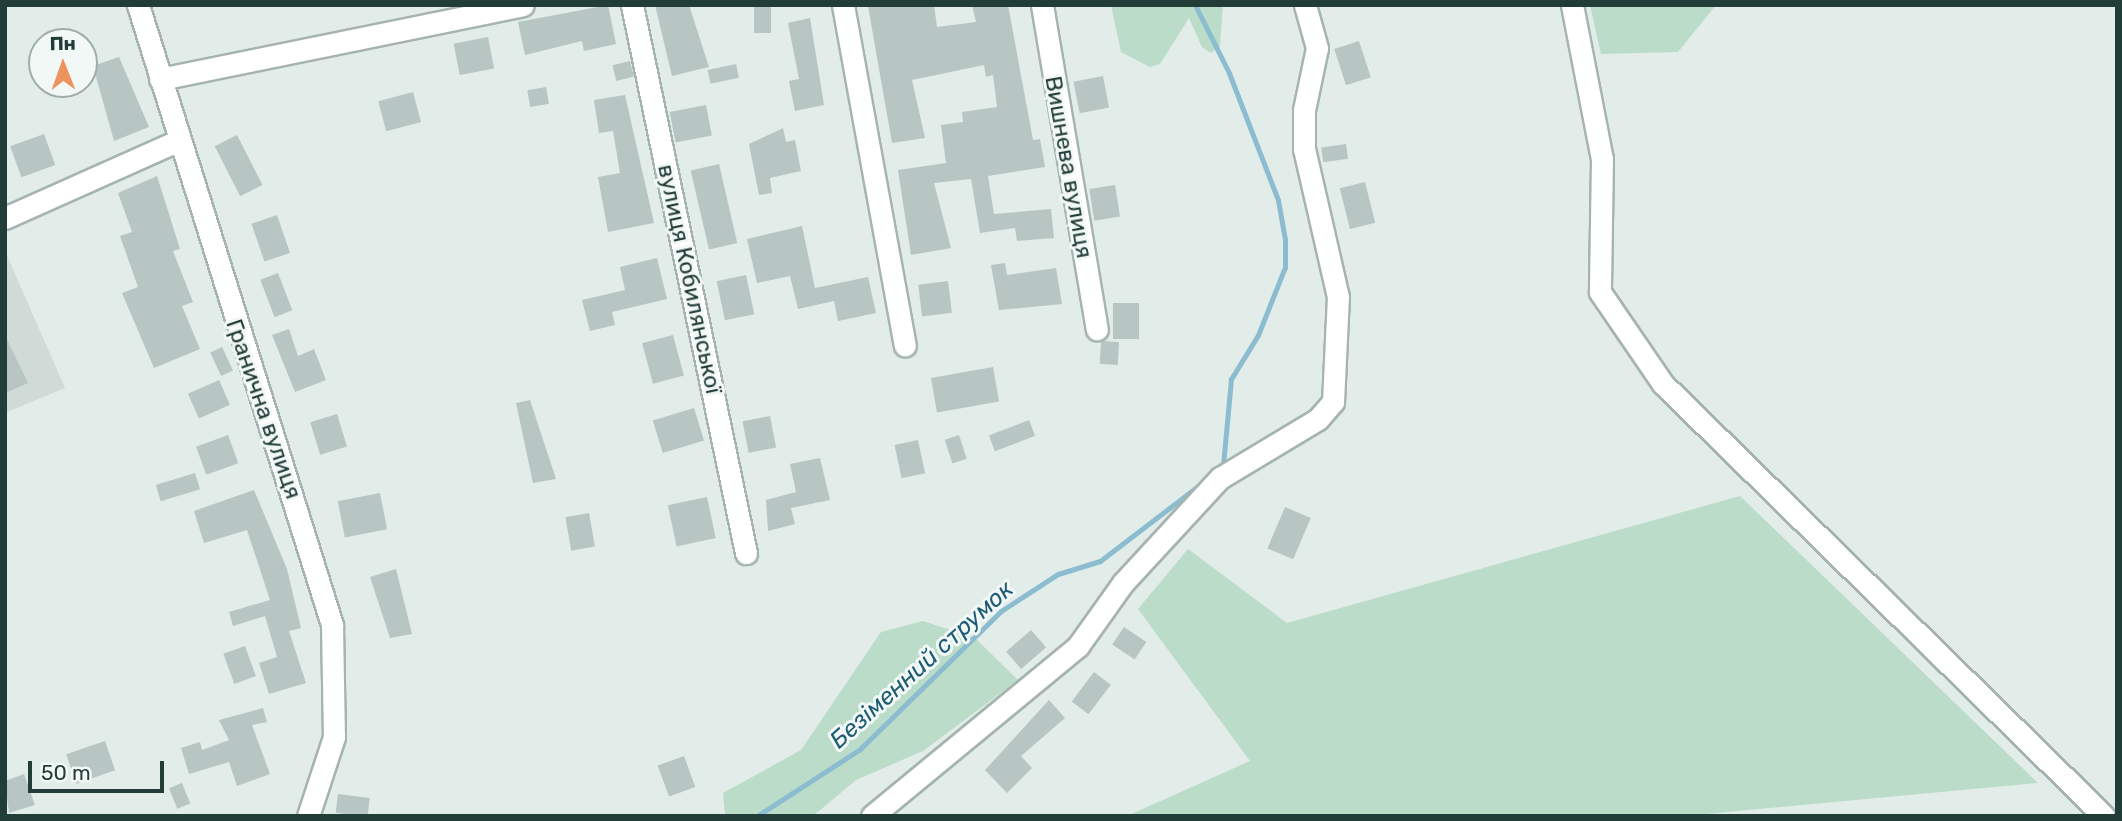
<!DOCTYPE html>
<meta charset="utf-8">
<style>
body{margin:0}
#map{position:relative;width:2122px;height:821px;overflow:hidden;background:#e2ece8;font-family:Rubik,sans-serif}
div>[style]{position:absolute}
.built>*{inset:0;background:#d0dbd8}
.green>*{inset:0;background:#bbdcc8}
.stream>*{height:5px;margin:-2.5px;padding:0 2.5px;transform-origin:2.5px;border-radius:2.5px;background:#8bbccf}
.building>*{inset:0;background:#b7c6c2;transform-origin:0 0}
.roads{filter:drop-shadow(2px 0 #a5b4b0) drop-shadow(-2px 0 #a5b4b0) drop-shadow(0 2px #a5b4b0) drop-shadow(0 -2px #a5b4b0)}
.minor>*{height:21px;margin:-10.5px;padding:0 10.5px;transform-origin:10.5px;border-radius:10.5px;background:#fff}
span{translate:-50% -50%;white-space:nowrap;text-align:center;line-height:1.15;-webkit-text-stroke:6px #f2f8f6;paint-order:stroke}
.street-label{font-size:23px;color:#223c38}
.water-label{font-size:24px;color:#1e5c76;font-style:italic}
.frame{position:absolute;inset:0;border:7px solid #223c38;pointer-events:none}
.north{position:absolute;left:28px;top:28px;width:70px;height:70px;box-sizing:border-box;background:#f2f8f6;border:2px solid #9fadaa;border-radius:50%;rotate:359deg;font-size:19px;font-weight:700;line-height:28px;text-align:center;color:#223c38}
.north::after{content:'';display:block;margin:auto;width:24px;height:32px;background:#ed935e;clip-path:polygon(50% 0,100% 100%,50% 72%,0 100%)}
.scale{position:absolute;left:28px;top:761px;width:136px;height:32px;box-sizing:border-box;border:4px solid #223c38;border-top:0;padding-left:9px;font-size:21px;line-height:24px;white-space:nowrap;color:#223c38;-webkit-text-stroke:5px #f2f8f6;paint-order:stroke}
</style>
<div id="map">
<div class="built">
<i style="clip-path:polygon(5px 251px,65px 388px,5px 413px)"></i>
</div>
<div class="green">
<i style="clip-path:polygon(1111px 5px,1223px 5px,1220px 46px,1211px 53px,1202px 47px,1189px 18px,1160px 64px,1150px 67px,1121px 52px)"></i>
<i style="clip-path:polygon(1590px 5px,1716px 5px,1678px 52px,1601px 54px)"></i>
<i style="clip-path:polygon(1740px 496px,2038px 783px,1685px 816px,1127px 816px,1250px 761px,1138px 609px,1188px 549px,1287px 623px)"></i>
<i style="clip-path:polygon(923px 621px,975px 638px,1018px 680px,923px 751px,856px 780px,813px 816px,725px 816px,723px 793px,801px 750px,881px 632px)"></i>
</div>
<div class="stream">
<i style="left:1195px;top:5px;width:76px;rotate:63.4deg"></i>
<i style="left:1229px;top:73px;width:136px;rotate:68.9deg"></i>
<i style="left:1278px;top:200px;width:40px;rotate:80deg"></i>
<i style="left:1285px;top:239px;width:28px;rotate:90deg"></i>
<i style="left:1285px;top:267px;width:73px;rotate:111.7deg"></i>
<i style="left:1258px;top:335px;width:52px;rotate:121.5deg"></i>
<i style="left:1231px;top:379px;width:87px;rotate:95.3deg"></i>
<i style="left:757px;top:816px;width:123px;rotate:-33deg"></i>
<i style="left:860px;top:749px;width:197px;rotate:-44.4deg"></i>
<i style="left:1001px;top:611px;width:68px;rotate:-33deg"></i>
<i style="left:1058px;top:574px;width:44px;rotate:-17.2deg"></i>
<i style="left:1100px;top:561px;width:128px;rotate:-37.4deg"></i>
</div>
<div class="building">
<i style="clip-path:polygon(608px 5px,616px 44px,584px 51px,582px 41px,525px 55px,518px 22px)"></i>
<i style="clip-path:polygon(655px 5px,689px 5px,709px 67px,672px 76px)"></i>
<i style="left:754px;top:5px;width:17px;height:28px"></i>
<i style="clip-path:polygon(934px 5px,937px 27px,976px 22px,972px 5px,1008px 5px,1033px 140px,1040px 139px,1045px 167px,988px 176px,994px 214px,1051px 209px,1054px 238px,1017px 241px,1015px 228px,980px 233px,971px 179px,934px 183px,951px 248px,911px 255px,898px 170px,946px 163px,941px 125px,963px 122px,962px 112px,997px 107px,993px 75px,986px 77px,984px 65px,912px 80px,925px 138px,892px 143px,868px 6px)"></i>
<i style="clip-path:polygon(810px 18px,824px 105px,795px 111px,789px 81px,799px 79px,788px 23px)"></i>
<i style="left:488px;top:37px;width:32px;height:35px;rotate:79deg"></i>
<i style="left:1359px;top:41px;width:38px;height:26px;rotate:72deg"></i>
<i style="clip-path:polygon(119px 57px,149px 127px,114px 141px,93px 66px)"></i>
<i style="left:630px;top:61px;width:16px;height:18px;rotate:76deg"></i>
<i style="left:736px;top:64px;width:14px;height:29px;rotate:78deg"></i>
<i style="left:1103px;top:76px;width:32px;height:30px;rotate:79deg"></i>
<i style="left:546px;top:87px;width:17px;height:19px;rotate:80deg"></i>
<i style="left:413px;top:92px;width:31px;height:36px;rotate:75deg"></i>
<i style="clip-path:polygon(625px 95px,654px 223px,608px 232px,598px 177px,620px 173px,613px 131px,599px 133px,594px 100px)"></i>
<i style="left:706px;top:105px;width:31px;height:37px;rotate:79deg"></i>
<i style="clip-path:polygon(783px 128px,786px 142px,795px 140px,801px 171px,770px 178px,772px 193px,759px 195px,749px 144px)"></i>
<i style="left:44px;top:134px;width:33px;height:36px;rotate:70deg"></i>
<i style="left:237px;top:135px;width:56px;height:25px;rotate:63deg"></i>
<i style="left:1346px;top:144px;width:15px;height:25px;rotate:82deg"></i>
<i style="left:719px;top:164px;width:81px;height:29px;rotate:77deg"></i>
<i style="clip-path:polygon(157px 176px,180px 249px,173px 251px,193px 302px,182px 306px,200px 349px,154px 368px,122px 293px,138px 287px,120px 236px,132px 232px,118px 193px)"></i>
<i style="left:1365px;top:182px;width:42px;height:26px;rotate:76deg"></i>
<i style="left:1115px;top:185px;width:32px;height:26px;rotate:81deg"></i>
<i style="left:277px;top:215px;width:40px;height:27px;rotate:71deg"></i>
<i style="clip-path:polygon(802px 226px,815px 288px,868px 277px,876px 313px,838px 321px,834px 301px,798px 309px,790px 276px,757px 283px,747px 239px)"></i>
<i style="clip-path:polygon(657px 258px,667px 299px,612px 312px,615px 325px,590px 331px,582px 300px,625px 290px,620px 267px)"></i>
<i style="clip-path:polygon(1005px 263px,1007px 275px,1056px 268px,1062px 304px,999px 310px,991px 265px)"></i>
<i style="left:278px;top:273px;width:40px;height:19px;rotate:69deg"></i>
<i style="left:746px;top:275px;width:40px;height:30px;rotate:78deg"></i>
<i style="left:948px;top:281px;width:32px;height:30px;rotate:83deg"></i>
<i style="left:1113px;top:303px;width:26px;height:36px"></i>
<i style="clip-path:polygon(289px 329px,298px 356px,314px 349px,326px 380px,295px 392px,272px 335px)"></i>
<i style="clip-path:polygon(5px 335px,28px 383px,5px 393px)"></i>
<i style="left:673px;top:335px;width:42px;height:32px;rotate:75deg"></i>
<i style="left:1101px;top:341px;width:18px;height:23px;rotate:3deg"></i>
<i style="left:222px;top:347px;width:26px;height:13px;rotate:65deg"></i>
<i style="left:993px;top:367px;width:35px;height:63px;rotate:80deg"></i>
<i style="left:219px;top:380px;width:27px;height:34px;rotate:66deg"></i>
<i style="clip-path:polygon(530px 400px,556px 479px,533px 483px,516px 403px)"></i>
<i style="left:694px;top:408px;width:34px;height:43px;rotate:73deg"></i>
<i style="left:337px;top:414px;width:34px;height:28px;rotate:73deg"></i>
<i style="left:770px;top:416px;width:32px;height:28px;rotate:79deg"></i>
<i style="left:1029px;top:420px;width:17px;height:43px;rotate:69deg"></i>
<i style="left:228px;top:435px;width:30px;height:34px;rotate:70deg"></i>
<i style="left:959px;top:435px;width:25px;height:15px;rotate:72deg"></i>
<i style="left:918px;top:440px;width:34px;height:24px;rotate:78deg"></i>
<i style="clip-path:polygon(820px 458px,830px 500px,791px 508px,795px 524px,768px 531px,766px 500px,796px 492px,790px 464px)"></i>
<i style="left:195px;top:473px;width:17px;height:41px;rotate:73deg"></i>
<i style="clip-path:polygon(254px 490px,287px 569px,301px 628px,289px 631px,306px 683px,269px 694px,259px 663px,277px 657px,265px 616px,233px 626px,229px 612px,270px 600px,247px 530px,204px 543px,194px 511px)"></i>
<i style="left:380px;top:493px;width:37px;height:43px;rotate:79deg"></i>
<i style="left:707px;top:497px;width:42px;height:40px;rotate:78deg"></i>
<i style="left:1285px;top:507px;width:28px;height:45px;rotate:23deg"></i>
<i style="left:589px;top:513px;width:34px;height:24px;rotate:80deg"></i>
<i style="clip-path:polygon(396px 569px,412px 634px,390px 638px,370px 577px)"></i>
<i style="left:1124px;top:627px;width:27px;height:21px;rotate:34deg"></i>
<i style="left:1031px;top:630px;width:23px;height:33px;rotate:49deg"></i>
<i style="left:245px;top:646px;width:32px;height:23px;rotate:70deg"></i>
<i style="left:1094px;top:672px;width:21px;height:37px;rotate:37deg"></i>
<i style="clip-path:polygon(1049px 700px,1065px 718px,1021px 756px,1032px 768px,1007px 793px,985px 770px)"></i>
<i style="clip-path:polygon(263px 708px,267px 722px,252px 725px,270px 774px,237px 786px,229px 762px,189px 774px,181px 748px,200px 742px,202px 750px,229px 740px,219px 720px)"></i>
<i style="left:105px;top:741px;width:31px;height:41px;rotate:71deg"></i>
<i style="left:684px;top:756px;width:33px;height:28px;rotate:70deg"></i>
<i style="clip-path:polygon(24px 774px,35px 805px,9px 813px,5px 781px)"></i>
<i style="left:182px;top:783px;width:22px;height:14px;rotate:68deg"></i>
<i style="left:338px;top:794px;width:32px;height:19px;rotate:7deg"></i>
</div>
<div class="roads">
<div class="minor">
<i style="left:138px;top:5px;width:650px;rotate:72.62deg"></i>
<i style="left:332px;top:625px;width:112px;rotate:89deg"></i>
<i style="left:334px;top:737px;width:83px;rotate:108.2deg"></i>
<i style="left:632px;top:5px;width:560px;rotate:78.25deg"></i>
<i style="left:843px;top:5px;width:346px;rotate:79.7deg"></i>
<i style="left:1042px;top:5px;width:329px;rotate:80.4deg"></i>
<i style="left:1572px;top:5px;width:157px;rotate:79deg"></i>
<i style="left:1602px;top:159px;width:133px;rotate:90.9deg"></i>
<i style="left:1600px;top:292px;width:112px;rotate:55.6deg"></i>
<i style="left:1663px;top:384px;width:617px;rotate:44.41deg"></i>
<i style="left:160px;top:79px;width:370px;rotate:-11.5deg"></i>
<i style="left:5px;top:218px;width:191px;rotate:-24.1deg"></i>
<i style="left:872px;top:816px;width:267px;rotate:-39.5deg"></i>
<i style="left:1078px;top:646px;width:77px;rotate:-54.5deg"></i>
<i style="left:1123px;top:583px;width:143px;rotate:-47.3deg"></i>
<i style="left:1220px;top:478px;width:114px;rotate:-31deg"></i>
<i style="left:1318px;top:419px;width:23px;rotate:-49deg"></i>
<i style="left:1333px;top:402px;width:105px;rotate:-87.3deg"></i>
<i style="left:1338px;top:297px;width:152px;rotate:-102.9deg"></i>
<i style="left:1304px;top:149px;width:39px;rotate:-90deg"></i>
<i style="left:1304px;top:110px;width:63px;rotate:-78.2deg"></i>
<i style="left:1317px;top:48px;width:45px;rotate:-105.6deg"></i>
</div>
</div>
<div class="street-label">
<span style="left:1069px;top:167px;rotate:80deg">Вишнева вулиця</span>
<span style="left:690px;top:279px;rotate:78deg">вулиця Кобилянської</span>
<span style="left:264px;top:409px;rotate:71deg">Гранична вулиця</span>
</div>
<div class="water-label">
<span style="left:922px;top:665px;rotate:-42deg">Безіменний струмок</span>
</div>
<div class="frame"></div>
<div class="north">Пн</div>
<div class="scale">50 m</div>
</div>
